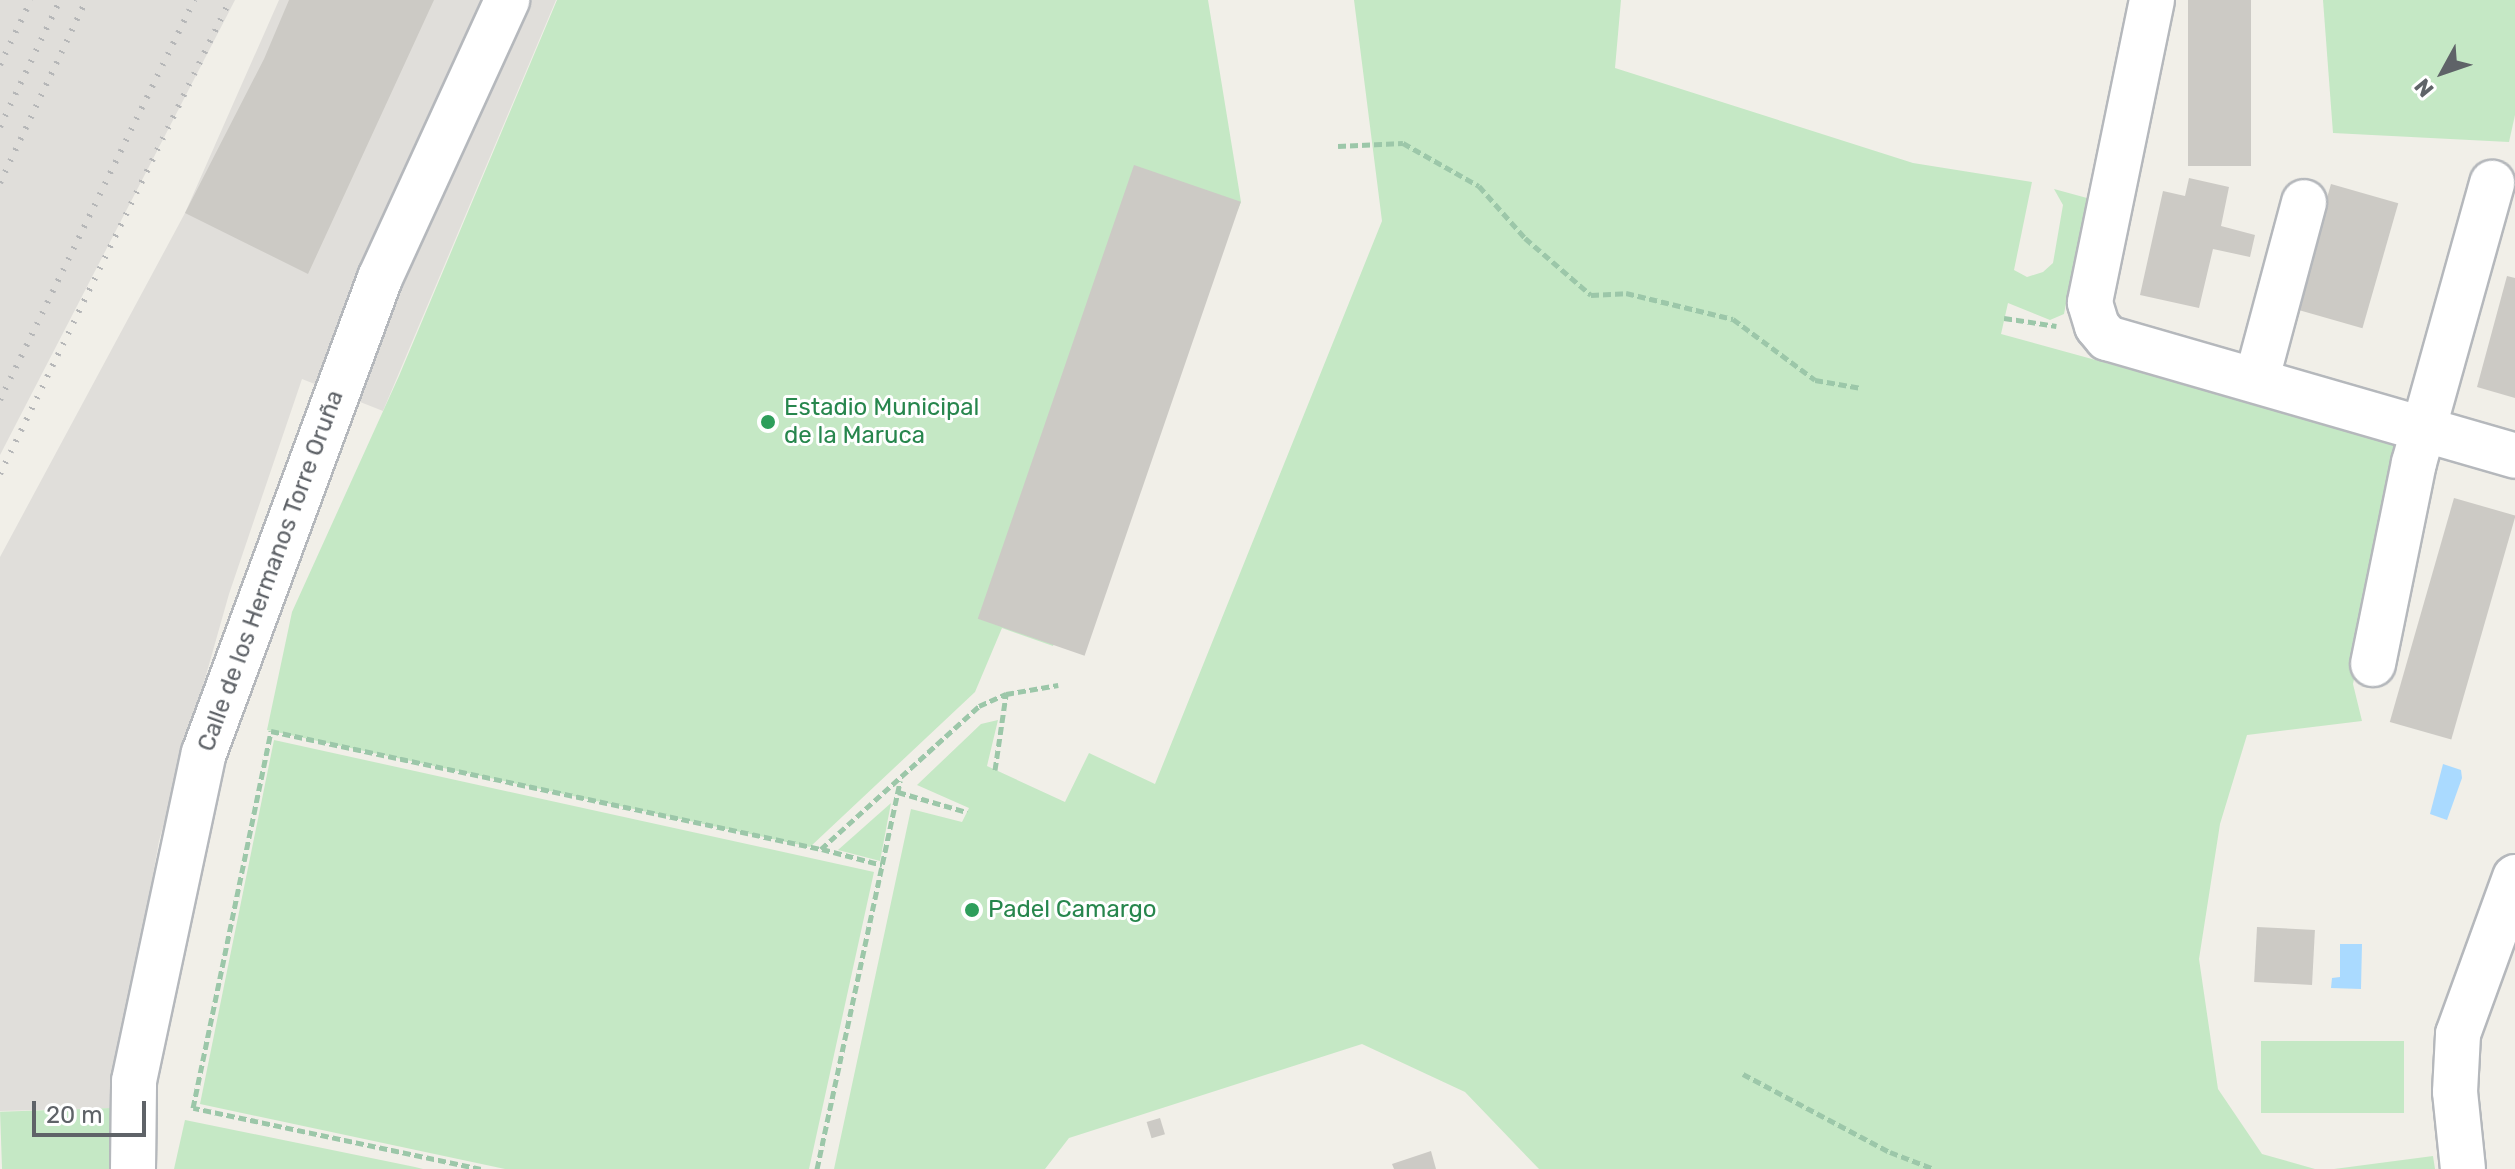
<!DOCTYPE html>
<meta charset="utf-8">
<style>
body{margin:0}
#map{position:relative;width:2515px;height:1169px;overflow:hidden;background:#f1efe8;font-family:Rubik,sans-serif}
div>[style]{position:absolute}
.industrial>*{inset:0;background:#e0deda}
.green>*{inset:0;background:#c5e8c5;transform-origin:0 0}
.water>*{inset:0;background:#aadaff}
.building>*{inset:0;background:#cccac5;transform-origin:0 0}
.path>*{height:5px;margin-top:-2.5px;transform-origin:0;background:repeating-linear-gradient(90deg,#9cc7a9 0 8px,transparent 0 12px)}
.roads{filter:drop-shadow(2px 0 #b5b8bc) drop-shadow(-2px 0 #b5b8bc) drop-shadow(0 2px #b5b8bc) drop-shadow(0 -2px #b5b8bc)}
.street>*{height:44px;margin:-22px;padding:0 22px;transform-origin:22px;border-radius:22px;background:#fff}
.rail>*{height:6px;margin-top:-3px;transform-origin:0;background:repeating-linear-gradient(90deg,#b6b7b8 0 2px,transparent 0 12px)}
.dots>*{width:22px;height:22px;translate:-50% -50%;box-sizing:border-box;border:4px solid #fff;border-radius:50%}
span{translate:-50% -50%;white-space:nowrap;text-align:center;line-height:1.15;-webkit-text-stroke:6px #fff;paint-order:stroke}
.leisure-label{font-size:24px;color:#27864d}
.left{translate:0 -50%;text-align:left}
.street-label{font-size:24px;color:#5f6368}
.north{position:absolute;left:2403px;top:32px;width:80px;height:80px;-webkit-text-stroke:6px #fff;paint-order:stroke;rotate:230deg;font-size:22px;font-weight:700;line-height:32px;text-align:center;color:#5f6368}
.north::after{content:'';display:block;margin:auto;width:28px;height:36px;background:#5f6368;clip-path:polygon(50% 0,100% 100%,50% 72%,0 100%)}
.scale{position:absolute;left:32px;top:1101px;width:114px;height:36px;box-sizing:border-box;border:4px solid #5f6368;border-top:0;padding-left:10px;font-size:24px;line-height:28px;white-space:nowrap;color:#5f6368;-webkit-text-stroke:6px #fff;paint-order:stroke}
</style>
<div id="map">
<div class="industrial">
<i style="clip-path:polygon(0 0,235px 0,0 455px)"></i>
<i style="clip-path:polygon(279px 0,556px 0,383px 411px,302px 379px,229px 594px,159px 841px,111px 1108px,0 1111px,0 557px,185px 213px)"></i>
</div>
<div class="green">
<i style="clip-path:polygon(557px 0,1208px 0,1241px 202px,1053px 646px,1002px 628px,975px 692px,810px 847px,267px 730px,292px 612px,399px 376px)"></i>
<i style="clip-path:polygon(1354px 0,1621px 0,1615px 68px,1913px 163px,2032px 182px,2014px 270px,2027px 277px,2043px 272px,2053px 263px,2063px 205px,2054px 189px,2087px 198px,2064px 314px,2050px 320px,2008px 303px,2001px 334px,2401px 444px,2353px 684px,2362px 721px,2247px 735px,2220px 824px,2199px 959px,2218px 1089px,2262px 1154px,2315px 1169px,1539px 1169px,1465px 1092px,1362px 1044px,1069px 1138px,1045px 1169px,834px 1169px,911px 809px,962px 822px,969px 808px,917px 785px,981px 724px,998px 720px,987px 766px,1065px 802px,1089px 753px,1155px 784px,1382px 221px)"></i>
<i style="clip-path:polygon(2323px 0,2515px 0,2515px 115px,2509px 142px,2333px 133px)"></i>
<i style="clip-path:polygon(274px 740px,874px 872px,809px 1169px,505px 1169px,200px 1104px)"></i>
<i style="clip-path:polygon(891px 803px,880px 861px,838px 850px)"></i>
<i style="left:2261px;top:1041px;width:143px;height:72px"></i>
<i style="left:111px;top:1108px;width:61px;height:111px;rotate:88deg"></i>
<i style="clip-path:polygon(185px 1120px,415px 1167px,423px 1169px,174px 1169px)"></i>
<i style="clip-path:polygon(2433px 1156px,2435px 1169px,2334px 1169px)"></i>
</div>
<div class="water">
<i style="clip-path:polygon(2443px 764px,2461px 770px,2462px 778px,2447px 820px,2430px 814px)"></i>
<i style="clip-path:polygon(2340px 944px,2362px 944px,2361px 989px,2331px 988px,2332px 978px,2340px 977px)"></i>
</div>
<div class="building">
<i style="clip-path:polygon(289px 0,434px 0,308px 274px,185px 213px,264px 59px)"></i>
<i style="left:2188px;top:0;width:63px;height:166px"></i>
<i style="left:1134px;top:165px;width:113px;height:480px;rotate:19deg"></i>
<i style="clip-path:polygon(2189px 178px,2229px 187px,2221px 226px,2255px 235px,2250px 257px,2213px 249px,2199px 308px,2140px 295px,2163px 191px,2185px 196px)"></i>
<i style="left:2331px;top:184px;width:70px;height:130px;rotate:16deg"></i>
<i style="clip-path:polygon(2507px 276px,2515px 278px,2515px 398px,2477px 387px)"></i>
<i style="left:2454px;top:498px;width:64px;height:233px;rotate:16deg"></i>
<i style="left:2257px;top:927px;width:58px;height:55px;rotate:3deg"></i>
<i style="left:1160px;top:1118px;width:17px;height:14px;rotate:73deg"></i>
<i style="clip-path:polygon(1431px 1151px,1436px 1169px,1394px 1169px,1392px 1164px)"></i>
</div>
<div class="path">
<i style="left:1338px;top:146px;width:65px;rotate:-2.6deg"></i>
<i style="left:1403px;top:143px;width:87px;rotate:29.5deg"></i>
<i style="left:1479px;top:186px;width:69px;rotate:48.5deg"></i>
<i style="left:1525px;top:238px;width:87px;rotate:40.8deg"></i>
<i style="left:1591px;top:295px;width:35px;rotate:-3deg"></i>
<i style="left:1626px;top:293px;width:110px;rotate:13.7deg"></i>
<i style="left:1733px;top:319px;width:102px;rotate:36.6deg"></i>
<i style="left:1815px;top:380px;width:47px;rotate:9.9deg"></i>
<i style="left:2004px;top:318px;width:53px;rotate:8.7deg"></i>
<i style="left:995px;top:770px;width:76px;rotate:-81.7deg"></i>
<i style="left:898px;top:792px;width:72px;rotate:16.2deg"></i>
<i style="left:822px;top:849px;width:62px;rotate:14.9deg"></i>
<i style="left:1743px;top:1074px;width:166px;rotate:28deg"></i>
<i style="left:1890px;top:1152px;width:47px;rotate:21.1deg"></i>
<i style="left:481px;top:1169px;width:294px;rotate:-168deg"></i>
<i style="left:193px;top:1108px;width:385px;rotate:-78.3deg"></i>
<i style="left:271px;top:731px;width:563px;rotate:12.11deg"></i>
<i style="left:821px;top:849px;width:213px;rotate:-42.1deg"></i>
<i style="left:979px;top:706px;width:30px;rotate:-24deg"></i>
<i style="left:1006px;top:694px;width:53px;rotate:-9.8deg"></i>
<i style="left:817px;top:1169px;width:397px;rotate:-77.9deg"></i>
</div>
<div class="roads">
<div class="street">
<i style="left:2152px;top:0;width:309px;rotate:101.6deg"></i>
<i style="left:2090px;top:303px;width:24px;rotate:73deg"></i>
<i style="left:2097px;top:326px;width:16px;rotate:50deg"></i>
<i style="left:2107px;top:338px;width:425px;rotate:16.1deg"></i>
<i style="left:2257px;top:378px;width:182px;rotate:-75deg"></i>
<i style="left:2373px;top:664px;width:205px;rotate:-78.5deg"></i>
<i style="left:2414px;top:463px;width:291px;rotate:-74.4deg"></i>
<i style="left:133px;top:1169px;width:88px;rotate:-89.3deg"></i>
<i style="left:134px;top:1081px;width:335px;rotate:-78deg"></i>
<i style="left:204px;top:753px;width:507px;rotate:-69.67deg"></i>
<i style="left:380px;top:278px;width:306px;rotate:-65.4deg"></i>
<i style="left:2463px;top:1169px;width:77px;rotate:-95.9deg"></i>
<i style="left:2455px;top:1092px;width:58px;rotate:-87deg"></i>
<i style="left:2458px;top:1034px;width:167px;rotate:-70deg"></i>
</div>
</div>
<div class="rail">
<i style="left:0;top:65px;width:72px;rotate:-64.5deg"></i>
<i style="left:0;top:127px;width:140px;rotate:-64.7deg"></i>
<i style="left:0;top:183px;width:202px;rotate:-64.8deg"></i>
<i style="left:0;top:400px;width:445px;rotate:-64.1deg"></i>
<i style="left:0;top:474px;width:527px;rotate:-64.12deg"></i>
</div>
<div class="dots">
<i style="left:768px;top:422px;background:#2e9e5b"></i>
<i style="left:972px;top:910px;background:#2e9e5b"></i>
</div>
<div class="leisure-label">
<span class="left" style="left:784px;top:422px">Estadio Municipal<br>de la Maruca</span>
<span class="left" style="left:988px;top:910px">Padel Camargo</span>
</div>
<div class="street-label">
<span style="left:271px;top:571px;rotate:-70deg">Calle de los Hermanos Torre Oruña</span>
</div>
<div class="north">N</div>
<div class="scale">20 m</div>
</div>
